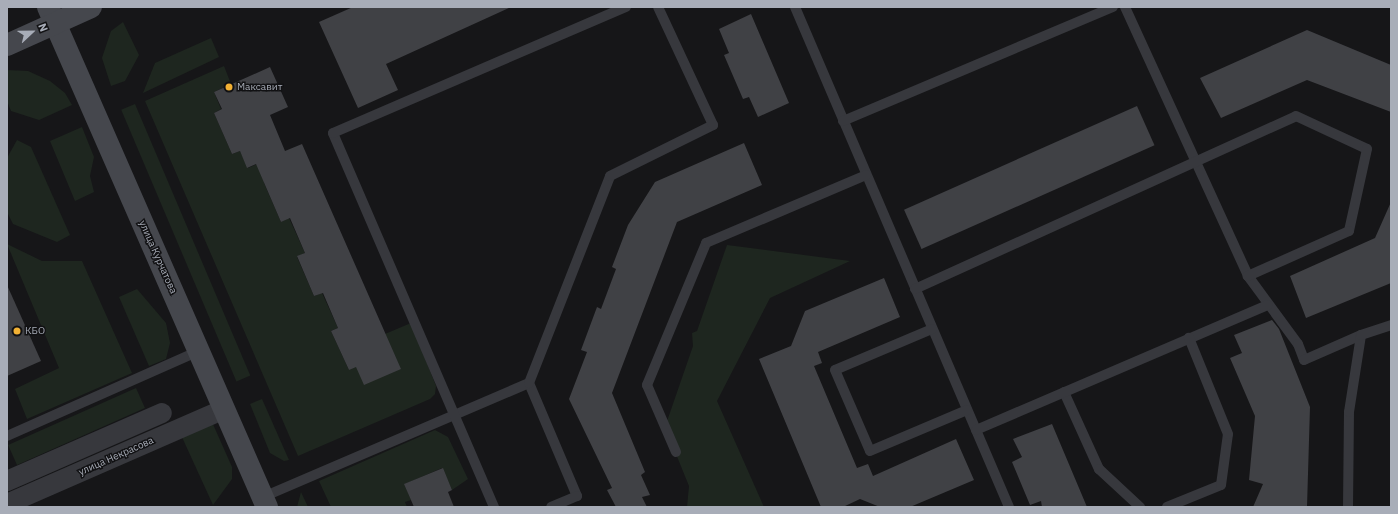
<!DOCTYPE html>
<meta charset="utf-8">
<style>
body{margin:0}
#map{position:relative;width:1398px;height:514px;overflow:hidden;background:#161618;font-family:"IBM Plex Sans",sans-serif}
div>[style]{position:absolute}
.green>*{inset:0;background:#1e261f;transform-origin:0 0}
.building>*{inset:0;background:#404145;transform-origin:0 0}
.lane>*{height:10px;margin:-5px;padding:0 5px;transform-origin:5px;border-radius:5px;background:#37383d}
.street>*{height:20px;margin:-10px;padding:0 10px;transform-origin:10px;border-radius:10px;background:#37383d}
.secondary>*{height:22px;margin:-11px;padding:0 11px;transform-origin:11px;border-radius:11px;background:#45474d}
.dots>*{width:11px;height:11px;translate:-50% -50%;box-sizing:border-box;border:2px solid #111113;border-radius:50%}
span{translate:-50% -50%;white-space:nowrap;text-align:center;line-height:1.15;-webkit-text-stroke:3px #111113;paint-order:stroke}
.poi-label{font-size:10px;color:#a8adb8}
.left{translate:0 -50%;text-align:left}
.street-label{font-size:10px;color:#a8adb8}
.frame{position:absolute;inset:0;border:8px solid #a8adb8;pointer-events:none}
.north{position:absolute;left:12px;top:12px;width:40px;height:40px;-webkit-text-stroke:3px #111113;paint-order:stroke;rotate:68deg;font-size:11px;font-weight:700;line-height:16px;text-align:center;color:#a8adb8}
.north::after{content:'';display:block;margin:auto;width:14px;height:18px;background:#a8adb8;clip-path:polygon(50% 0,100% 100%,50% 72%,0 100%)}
</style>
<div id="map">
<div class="green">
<i style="clip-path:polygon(123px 22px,139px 55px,125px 81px,111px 86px,102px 58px,111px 31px)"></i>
<i style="clip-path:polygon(211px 38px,219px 57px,143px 93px,155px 63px)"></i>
<i style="clip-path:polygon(224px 66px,231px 84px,214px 92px,221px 109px,214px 113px,232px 154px,240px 151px,248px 168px,264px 161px,264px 183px,281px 222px,289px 218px,305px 253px,297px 257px,314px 296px,322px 293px,338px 328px,331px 331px,349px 370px,385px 334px,411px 323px,436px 386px,435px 394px,430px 399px,298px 456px,145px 101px)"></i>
<i style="clip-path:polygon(7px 70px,28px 71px,50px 81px,65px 93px,72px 105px,39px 120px,11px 111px,7px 101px)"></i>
<i style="left:135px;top:104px;width:295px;height:15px;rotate:67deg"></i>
<i style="clip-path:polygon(82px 127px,94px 157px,90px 176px,94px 192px,75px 201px,50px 141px)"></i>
<i style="clip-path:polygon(17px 140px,31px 147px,70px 235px,57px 242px,13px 224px,7px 212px,7px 158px)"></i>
<i style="clip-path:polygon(7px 244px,42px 261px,82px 261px,132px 373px,27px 419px,15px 389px,59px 368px)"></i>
<i style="clip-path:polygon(727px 245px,850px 261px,770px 298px,717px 401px,764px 507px,687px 507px,689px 486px,665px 427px,693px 346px,692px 333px,697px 331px)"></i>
<i style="clip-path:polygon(137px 289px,166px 323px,170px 343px,166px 359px,149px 366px,119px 297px)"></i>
<i style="left:136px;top:388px;width:22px;height:140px;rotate:66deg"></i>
<i style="clip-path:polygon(262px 399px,289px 460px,284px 461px,270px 453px,250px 404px)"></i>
<i style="clip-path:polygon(212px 422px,232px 467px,232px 479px,213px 505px,181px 435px)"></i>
<i style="clip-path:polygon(435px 430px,448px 437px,468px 479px,452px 490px,442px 468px,405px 484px,411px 500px,405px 502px,407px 507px,331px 507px,319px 481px)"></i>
<i style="clip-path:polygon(301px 492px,308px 507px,297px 507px)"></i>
</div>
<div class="building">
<i style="clip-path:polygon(353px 7px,511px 7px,386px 64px,398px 90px,358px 108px,319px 22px)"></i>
<i style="clip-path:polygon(751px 14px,789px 103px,758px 117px,749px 97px,743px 99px,724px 55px,729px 53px,719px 29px)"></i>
<i style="clip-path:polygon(1307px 30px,1391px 65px,1391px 112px,1307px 80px,1221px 118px,1200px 78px)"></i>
<i style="clip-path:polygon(270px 67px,288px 107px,270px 115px,285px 151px,302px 144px,401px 369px,364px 385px,356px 367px,349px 370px,331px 331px,338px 328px,323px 293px,314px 296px,297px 256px,305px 253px,290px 218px,281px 222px,256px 164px,247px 168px,240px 151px,232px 154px,214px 113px,222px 109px,214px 92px)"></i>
<i style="left:1137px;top:106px;width:43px;height:255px;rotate:66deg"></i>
<i style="clip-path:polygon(744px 143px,762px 185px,677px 222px,612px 393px,645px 472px,641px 475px,650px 495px,642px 497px,647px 507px,616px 507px,607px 490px,612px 488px,569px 399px,587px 352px,581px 350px,597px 307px,601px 309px,616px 269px,612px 267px,628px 225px,655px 182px)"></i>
<i style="clip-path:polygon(1391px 202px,1391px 283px,1306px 318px,1290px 276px,1375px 238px)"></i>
<i style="clip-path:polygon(884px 278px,900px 317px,818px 352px,822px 363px,814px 366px,857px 468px,868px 464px,873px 476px,956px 439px,974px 480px,910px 507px,880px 507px,860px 499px,843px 507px,821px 507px,759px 359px,791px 346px,805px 311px)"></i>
<i style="clip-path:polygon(7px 285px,41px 361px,7px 376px)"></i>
<i style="clip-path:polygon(1272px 320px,1279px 329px,1310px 407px,1307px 507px,1253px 507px,1263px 484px,1249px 480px,1255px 416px,1230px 358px,1242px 353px,1234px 335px)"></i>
<i style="clip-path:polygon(1052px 424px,1087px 507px,1042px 507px,1041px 501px,1030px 505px,1012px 462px,1022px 457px,1013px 439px)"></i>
<i style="clip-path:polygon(443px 468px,452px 490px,448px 492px,454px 507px,414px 507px,404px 484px)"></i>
</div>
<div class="lane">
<i style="left:795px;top:7px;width:544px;rotate:66.83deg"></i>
<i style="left:1125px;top:7px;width:296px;rotate:65.4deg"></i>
<i style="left:1248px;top:276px;width:84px;rotate:53.7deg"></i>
<i style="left:1298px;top:344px;width:17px;rotate:69deg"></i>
<i style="left:1304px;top:360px;width:62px;rotate:-23.7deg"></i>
<i style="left:843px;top:121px;width:293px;rotate:-22.9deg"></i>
<i style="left:915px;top:289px;width:418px;rotate:-24.4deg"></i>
<i style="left:1296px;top:116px;width:78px;rotate:24.9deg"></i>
<i style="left:1367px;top:149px;width:84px;rotate:102.4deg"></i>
<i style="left:1349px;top:231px;width:111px;rotate:156deg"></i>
<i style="left:932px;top:329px;width:105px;rotate:157.1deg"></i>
<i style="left:835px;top:370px;width:88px;rotate:66.6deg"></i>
<i style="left:870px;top:451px;width:105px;rotate:-22.9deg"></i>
<i style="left:529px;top:383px;width:123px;rotate:67deg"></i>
<i style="left:577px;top:496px;width:28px;rotate:157deg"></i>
<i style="left:1064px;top:392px;width:85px;rotate:65.6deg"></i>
<i style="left:1099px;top:469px;width:56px;rotate:42.8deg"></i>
<i style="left:976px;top:430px;width:317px;rotate:-23.2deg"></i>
<i style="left:7px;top:436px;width:210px;rotate:-23.9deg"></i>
<i style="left:676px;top:452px;width:73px;rotate:-113.4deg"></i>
<i style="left:647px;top:385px;width:154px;rotate:-67.4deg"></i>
<i style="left:706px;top:243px;width:174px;rotate:-23deg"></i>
<i style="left:263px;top:497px;width:289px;rotate:-23.2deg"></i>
<i style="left:529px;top:383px;width:222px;rotate:-68.6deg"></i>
<i style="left:610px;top:176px;width:115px;rotate:-26.3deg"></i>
<i style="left:713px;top:125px;width:130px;rotate:-115deg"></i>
<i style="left:494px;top:507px;width:407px;rotate:-113.3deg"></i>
<i style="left:333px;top:133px;width:319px;rotate:-23.3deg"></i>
<i style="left:1167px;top:507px;width:58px;rotate:-22.2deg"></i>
<i style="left:1221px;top:485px;width:51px;rotate:-82.2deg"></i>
<i style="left:1228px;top:434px;width:104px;rotate:-112.1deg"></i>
<i style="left:1348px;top:507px;width:95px;rotate:-89.4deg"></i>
<i style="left:1349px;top:412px;width:78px;rotate:-81.1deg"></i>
<i style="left:1361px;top:335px;width:32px;rotate:-18deg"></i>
</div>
<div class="street">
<i style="left:7px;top:481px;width:169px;rotate:-23.7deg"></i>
<i style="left:7px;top:504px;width:237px;rotate:-23.6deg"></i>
</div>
<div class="secondary">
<i style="left:48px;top:7px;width:546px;rotate:66.35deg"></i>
<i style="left:7px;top:45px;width:92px;rotate:-24.3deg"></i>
</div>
<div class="dots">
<i style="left:229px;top:87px;background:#f2b134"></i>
<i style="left:17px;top:331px;background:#f2b134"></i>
</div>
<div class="poi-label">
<span class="left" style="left:237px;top:87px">Максавит</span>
<span class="left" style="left:25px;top:331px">КБО</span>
</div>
<div class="street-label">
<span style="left:158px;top:257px;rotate:66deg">улица Курчатова</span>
<span style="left:116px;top:456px;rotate:-24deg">улица Некрасова</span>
</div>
<div class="frame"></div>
<div class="north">N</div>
</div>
